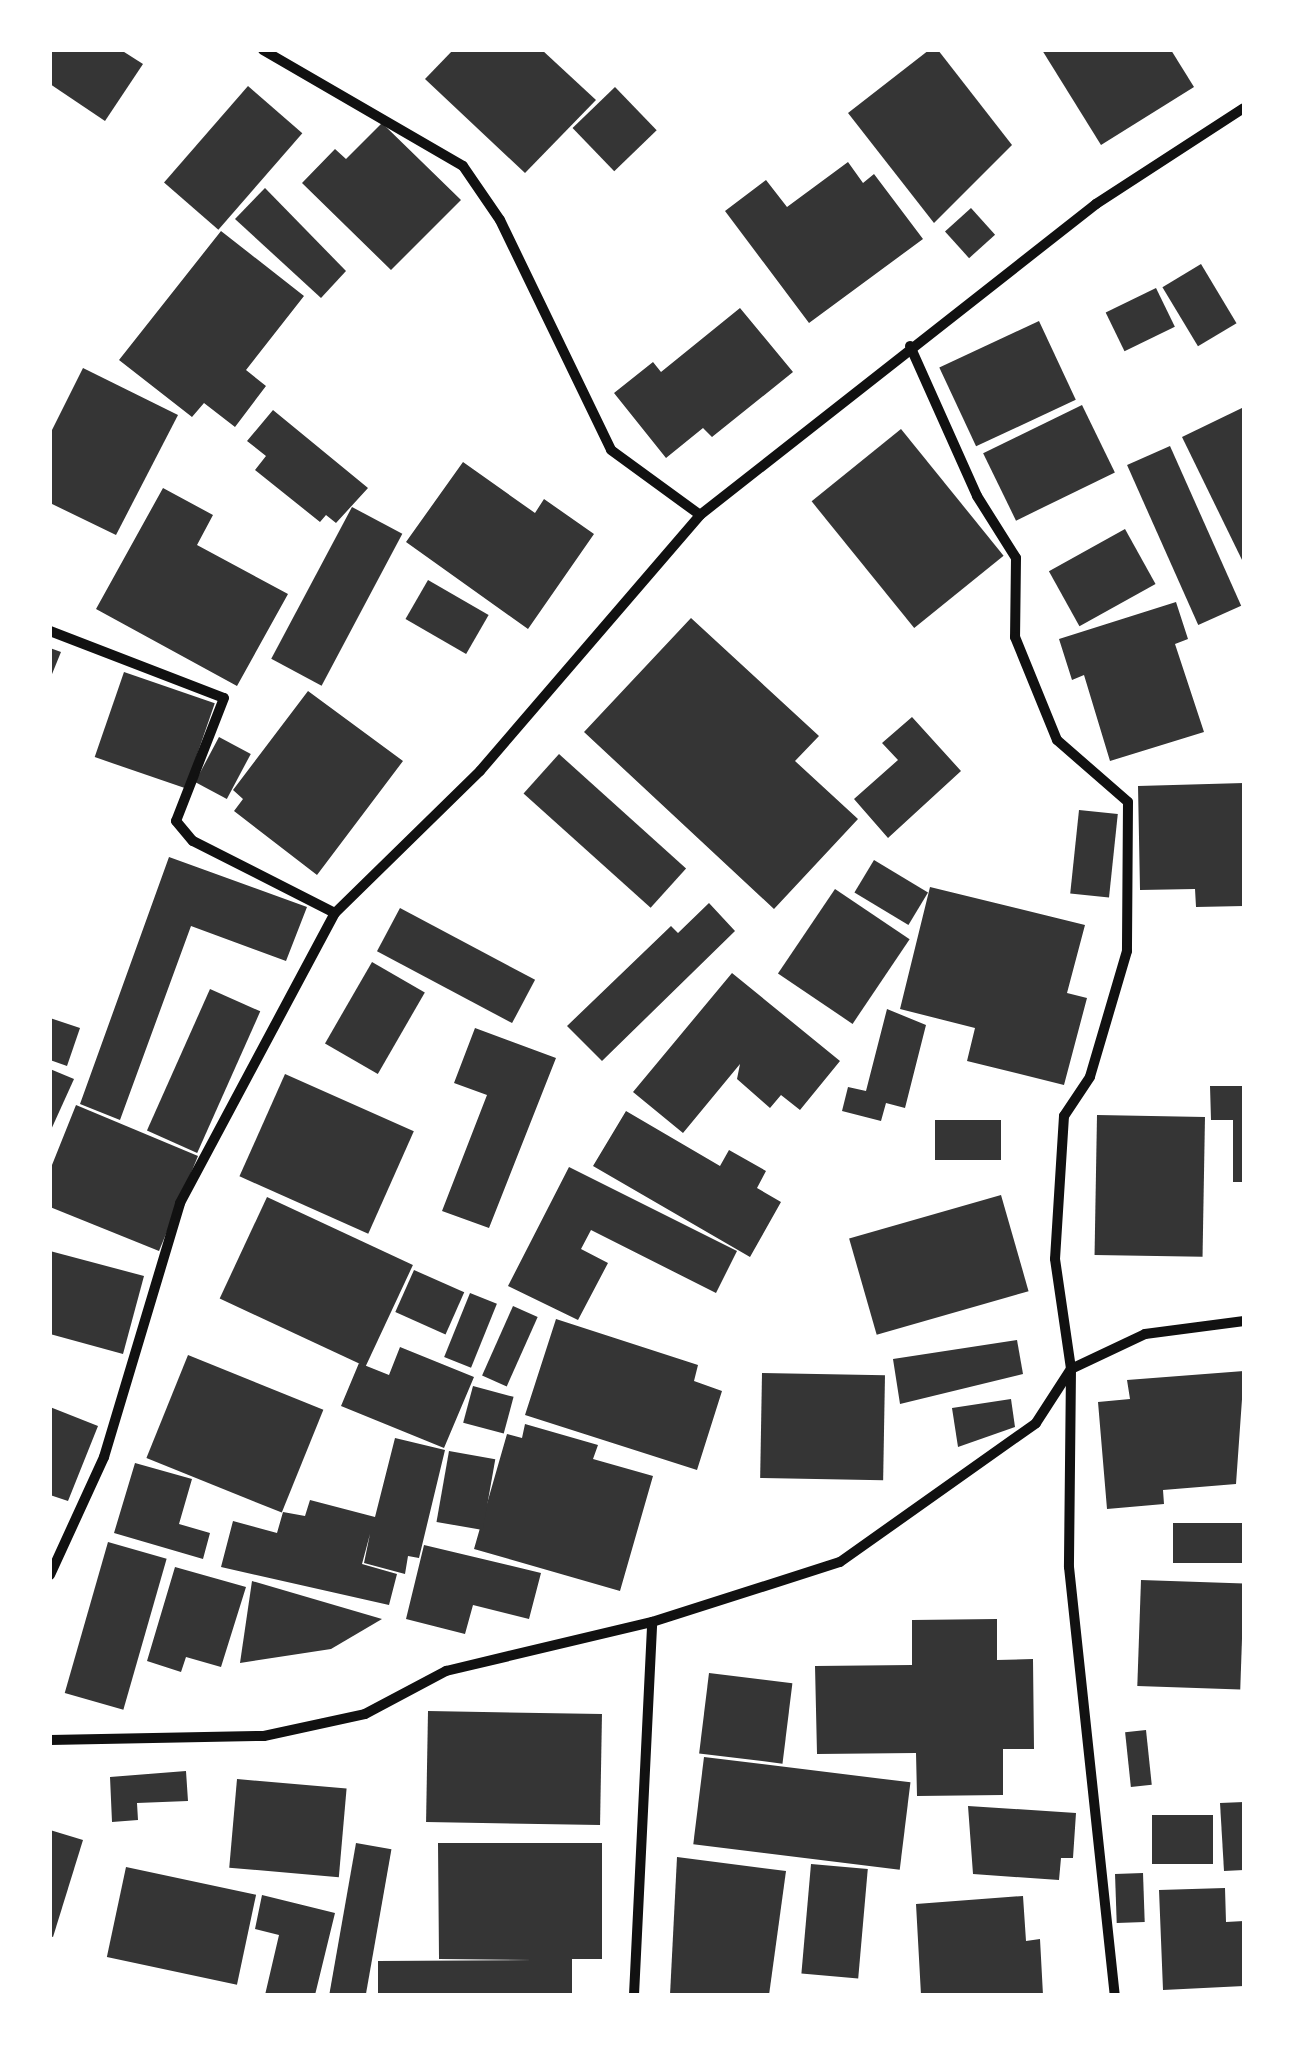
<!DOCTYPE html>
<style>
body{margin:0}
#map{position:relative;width:1294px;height:2045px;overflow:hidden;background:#fff;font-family:"Libre Baskerville",serif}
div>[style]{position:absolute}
.building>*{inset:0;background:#353535;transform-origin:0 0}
.minor>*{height:10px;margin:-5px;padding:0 5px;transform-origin:5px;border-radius:5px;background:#111}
span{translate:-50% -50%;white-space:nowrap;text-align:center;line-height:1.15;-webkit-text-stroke:10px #fff;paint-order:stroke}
.frame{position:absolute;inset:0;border:52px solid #fff;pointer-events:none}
</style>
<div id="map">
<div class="building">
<i style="clip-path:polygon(50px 50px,121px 50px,143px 64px,105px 121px,50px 84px)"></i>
<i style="clip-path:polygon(453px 50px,542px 50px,596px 100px,525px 173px,425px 79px)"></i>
<i style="clip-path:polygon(929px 50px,938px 50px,1012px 145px,934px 223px,848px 113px)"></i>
<i style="clip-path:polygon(1042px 50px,1171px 50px,1194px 87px,1101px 145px)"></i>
<i style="left:248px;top:86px;width:72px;height:128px;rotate:41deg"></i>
<i style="left:615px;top:87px;width:60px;height:59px;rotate:46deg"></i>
<i style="clip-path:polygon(382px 123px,461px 200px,391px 270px,302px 183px,335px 149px,346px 159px)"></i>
<i style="clip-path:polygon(848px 162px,863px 183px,874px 174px,923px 239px,809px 323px,725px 211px,766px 180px,787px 207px)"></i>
<i style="clip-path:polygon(265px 188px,346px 271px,321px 298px,235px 219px)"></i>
<i style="left:971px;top:208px;width:36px;height:35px;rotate:48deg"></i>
<i style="clip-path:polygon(221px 231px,304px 296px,246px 370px,266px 386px,235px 427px,204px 403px,192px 417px,119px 360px)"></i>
<i style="left:1201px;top:264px;width:69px;height:45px;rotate:59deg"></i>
<i style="left:1156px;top:288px;width:43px;height:56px;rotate:64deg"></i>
<i style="clip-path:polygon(740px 308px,793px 372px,712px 437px,703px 428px,666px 458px,614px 393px,653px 362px,661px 372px)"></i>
<i style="left:1039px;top:321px;width:87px;height:110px;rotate:65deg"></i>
<i style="clip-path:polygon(83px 368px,178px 415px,116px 535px,50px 503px,50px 434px)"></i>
<i style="left:1082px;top:405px;width:75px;height:110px;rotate:64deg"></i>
<i style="clip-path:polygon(1244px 407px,1244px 564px,1182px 437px)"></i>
<i style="clip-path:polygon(273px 410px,368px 488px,336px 523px,326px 515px,320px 522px,255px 470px,266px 456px,247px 441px)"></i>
<i style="left:901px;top:429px;width:163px;height:115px;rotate:51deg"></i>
<i style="left:1170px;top:446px;width:175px;height:47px;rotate:66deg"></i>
<i style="clip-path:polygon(463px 462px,535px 513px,544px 499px,594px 534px,528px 629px,406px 542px)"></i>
<i style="clip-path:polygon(163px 488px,213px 515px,197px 545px,288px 594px,237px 686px,96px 609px)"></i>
<i style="left:352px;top:507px;width:57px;height:172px;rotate:28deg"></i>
<i style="left:1125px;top:529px;width:63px;height:87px;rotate:61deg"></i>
<i style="left:428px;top:580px;width:70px;height:45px;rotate:30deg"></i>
<i style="clip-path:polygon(1176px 602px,1188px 639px,1175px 644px,1204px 732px,1110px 761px,1084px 675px,1072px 680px,1059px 639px)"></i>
<i style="clip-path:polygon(691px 618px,819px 736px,795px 761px,858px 819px,774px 909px,584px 732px)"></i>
<i style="clip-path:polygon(50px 648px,61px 652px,50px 679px)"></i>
<i style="left:124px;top:672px;width:96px;height:90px;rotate:19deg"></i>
<i style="clip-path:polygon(308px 691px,403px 761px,317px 875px,234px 811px,243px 799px,233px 790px)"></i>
<i style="clip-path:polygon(912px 717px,961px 771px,888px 838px,854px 799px,898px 760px,882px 743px)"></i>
<i style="left:219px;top:737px;width:36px;height:51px;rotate:28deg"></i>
<i style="left:559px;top:754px;width:171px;height:53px;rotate:42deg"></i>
<i style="clip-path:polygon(1244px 783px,1244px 906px,1196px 907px,1195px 889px,1140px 890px,1138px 786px)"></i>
<i style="left:1079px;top:810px;width:39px;height:84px;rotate:6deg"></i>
<i style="clip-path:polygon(169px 857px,307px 907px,286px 961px,191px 926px,120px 1120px,80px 1104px)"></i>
<i style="left:874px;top:860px;width:63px;height:38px;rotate:31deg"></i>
<i style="clip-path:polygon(930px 887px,1085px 925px,1067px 993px,1087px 998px,1064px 1085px,967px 1061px,975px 1028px,900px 1009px)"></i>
<i style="left:835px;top:889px;width:90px;height:102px;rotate:34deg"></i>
<i style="clip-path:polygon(709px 903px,735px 931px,602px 1061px,567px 1026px,671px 926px,678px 933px)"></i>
<i style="left:400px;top:908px;width:153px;height:49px;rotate:28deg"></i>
<i style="left:372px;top:962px;width:61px;height:94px;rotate:30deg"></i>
<i style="clip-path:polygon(732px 973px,840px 1061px,800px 1110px,781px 1095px,770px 1108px,737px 1079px,740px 1064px,683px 1133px,633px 1092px)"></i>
<i style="left:210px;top:989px;width:55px;height:155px;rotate:24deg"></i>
<i style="clip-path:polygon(887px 1009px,926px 1025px,905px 1108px,886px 1103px,881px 1121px,842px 1111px,848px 1087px,866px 1091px)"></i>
<i style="clip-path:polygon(50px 1018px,80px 1028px,67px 1066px,50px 1060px)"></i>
<i style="clip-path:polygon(475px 1028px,556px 1058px,489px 1228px,442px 1211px,487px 1095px,454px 1083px)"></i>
<i style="clip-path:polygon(50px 1069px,74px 1079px,50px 1132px)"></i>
<i style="left:285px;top:1074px;width:141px;height:112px;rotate:24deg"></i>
<i style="clip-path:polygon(1210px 1086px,1244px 1086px,1244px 1182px,1233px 1182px,1233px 1120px,1211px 1120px)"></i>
<i style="clip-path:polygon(76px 1105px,198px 1156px,159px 1251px,50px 1207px,50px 1170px)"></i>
<i style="clip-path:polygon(626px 1111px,720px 1166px,729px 1150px,766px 1171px,757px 1188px,781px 1202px,750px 1257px,593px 1166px)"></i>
<i style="left:1097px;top:1115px;width:108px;height:140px;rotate:1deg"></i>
<i style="left:935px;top:1120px;width:66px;height:40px"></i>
<i style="clip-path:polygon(569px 1167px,737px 1251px,716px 1293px,591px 1230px,581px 1249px,608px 1263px,578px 1320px,508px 1286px)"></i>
<i style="left:1001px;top:1195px;width:100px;height:158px;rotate:74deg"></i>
<i style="left:267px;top:1197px;width:161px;height:112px;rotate:25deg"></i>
<i style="clip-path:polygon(50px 1251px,144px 1276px,123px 1354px,50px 1334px)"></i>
<i style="left:414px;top:1270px;width:55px;height:46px;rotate:24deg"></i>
<i style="left:470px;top:1293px;width:29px;height:69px;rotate:22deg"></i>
<i style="left:513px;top:1306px;width:27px;height:76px;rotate:24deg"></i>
<i style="clip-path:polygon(556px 1319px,698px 1365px,694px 1381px,722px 1391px,697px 1470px,525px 1415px)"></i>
<i style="clip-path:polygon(1017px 1340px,1023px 1374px,900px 1404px,893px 1359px)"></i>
<i style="clip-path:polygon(400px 1347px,474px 1377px,444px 1448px,341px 1406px,359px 1363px,389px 1375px)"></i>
<i style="left:188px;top:1355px;width:146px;height:111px;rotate:22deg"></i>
<i style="clip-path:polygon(1244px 1371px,1236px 1484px,1163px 1490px,1164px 1504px,1107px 1509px,1098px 1402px,1130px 1399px,1127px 1380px)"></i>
<i style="left:762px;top:1373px;width:123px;height:105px;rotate:1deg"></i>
<i style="left:473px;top:1386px;width:42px;height:38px;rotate:15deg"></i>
<i style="clip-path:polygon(1011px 1399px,1015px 1427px,958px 1447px,952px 1408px)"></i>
<i style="clip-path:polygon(50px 1407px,98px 1426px,68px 1501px,50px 1495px)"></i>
<i style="clip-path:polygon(525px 1424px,598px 1445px,593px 1459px,653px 1476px,620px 1591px,474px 1549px,507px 1434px,522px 1438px)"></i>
<i style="clip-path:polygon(395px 1438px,445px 1450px,419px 1558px,408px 1556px,405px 1574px,364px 1563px,370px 1534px,362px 1564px,397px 1574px,389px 1605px,221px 1567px,233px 1521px,277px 1533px,283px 1512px,305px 1516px,310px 1500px,375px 1517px)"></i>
<i style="left:449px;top:1451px;width:47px;height:72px;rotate:10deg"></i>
<i style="clip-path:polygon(135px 1463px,192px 1479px,179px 1524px,210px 1533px,203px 1559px,114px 1533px)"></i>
<i style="left:1244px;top:1523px;width:40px;height:71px;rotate:90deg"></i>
<i style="left:108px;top:1542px;width:61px;height:157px;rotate:16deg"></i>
<i style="clip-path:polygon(424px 1545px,541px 1573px,529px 1619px,473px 1605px,465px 1634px,406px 1619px)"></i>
<i style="clip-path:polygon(175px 1567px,246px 1587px,221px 1667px,186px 1657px,181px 1672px,147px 1661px)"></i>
<i style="left:1141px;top:1580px;width:103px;height:106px;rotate:2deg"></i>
<i style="clip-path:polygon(252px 1581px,382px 1619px,331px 1649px,240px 1663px)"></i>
<i style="clip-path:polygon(997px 1619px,997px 1660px,1033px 1659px,1034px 1749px,1003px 1749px,1003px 1795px,917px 1796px,916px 1753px,817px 1754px,815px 1666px,912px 1665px,912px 1620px)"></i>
<i style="left:709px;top:1673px;width:84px;height:81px;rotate:7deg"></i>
<i style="left:428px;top:1711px;width:174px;height:111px;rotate:1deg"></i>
<i style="left:1146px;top:1730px;width:55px;height:21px;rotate:84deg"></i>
<i style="left:704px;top:1757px;width:208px;height:88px;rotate:7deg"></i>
<i style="clip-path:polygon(186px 1771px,188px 1801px,137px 1803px,138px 1820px,112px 1822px,110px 1777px)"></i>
<i style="left:237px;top:1779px;width:110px;height:89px;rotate:5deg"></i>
<i style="clip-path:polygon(1244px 1802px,1244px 1870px,1224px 1871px,1220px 1803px)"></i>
<i style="clip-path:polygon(968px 1806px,1076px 1813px,1073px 1858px,1061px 1858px,1059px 1880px,973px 1874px)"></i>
<i style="left:1152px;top:1815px;width:61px;height:49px"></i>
<i style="clip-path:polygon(50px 1830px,83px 1840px,53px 1937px,50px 1936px)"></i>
<i style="left:356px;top:1843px;width:36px;height:154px;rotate:10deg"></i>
<i style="clip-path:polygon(438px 1843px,602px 1843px,602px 1959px,572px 1959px,572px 1995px,378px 1995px,378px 1961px,533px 1960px,439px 1959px)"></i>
<i style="clip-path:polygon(677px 1857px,786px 1871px,769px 1995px,670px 1995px)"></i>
<i style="left:811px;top:1864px;width:57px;height:110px;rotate:5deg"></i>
<i style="left:126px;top:1867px;width:133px;height:92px;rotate:12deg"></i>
<i style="left:1143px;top:1873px;width:49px;height:28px;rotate:88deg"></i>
<i style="clip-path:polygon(1225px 1888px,1226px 1922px,1244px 1921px,1244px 1986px,1163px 1990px,1159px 1890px)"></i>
<i style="clip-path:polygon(262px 1895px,335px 1913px,315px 1995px,265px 1995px,279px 1935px,255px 1929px)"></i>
<i style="clip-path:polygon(1023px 1896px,1026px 1941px,1040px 1939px,1043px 1995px,921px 1995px,916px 1904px)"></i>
</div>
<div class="minor">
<i style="left:263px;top:50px;width:231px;rotate:30.1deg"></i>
<i style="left:463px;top:166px;width:65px;rotate:55.6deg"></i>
<i style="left:500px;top:220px;width:255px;rotate:64.2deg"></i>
<i style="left:611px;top:450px;width:110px;rotate:36.1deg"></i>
<i style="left:910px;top:346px;width:164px;rotate:65.9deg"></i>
<i style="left:977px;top:496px;width:73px;rotate:57.8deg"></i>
<i style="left:1016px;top:558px;width:79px;rotate:90.7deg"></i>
<i style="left:1015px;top:637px;width:111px;rotate:67.8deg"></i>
<i style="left:1057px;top:740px;width:94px;rotate:41.1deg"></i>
<i style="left:1128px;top:802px;width:149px;rotate:90.4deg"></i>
<i style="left:1127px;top:951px;width:131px;rotate:106.4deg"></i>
<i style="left:1090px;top:1077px;width:47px;rotate:123.7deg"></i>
<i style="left:1064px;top:1116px;width:143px;rotate:93.6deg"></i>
<i style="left:1055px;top:1259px;width:111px;rotate:81.7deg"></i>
<i style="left:1071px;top:1369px;width:198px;rotate:90.6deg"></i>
<i style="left:1069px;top:1567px;width:430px;rotate:83.9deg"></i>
<i style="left:50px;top:631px;width:186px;rotate:21.1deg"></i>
<i style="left:224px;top:698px;width:132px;rotate:111.3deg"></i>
<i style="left:176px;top:821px;width:26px;rotate:50deg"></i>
<i style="left:193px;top:841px;width:159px;rotate:26.9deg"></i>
<i style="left:50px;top:1575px;width:130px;rotate:-65.4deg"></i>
<i style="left:104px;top:1457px;width:265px;rotate:-73.3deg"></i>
<i style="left:180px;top:1203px;width:329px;rotate:-61.9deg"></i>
<i style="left:335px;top:913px;width:203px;rotate:-44.4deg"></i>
<i style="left:480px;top:771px;width:338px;rotate:-49.3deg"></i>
<i style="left:700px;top:515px;width:504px;rotate:-38.14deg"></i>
<i style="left:1096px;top:204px;width:176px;rotate:-33deg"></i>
<i style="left:50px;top:1740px;width:214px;rotate:-1.1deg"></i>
<i style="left:264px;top:1736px;width:103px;rotate:-12.3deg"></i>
<i style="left:365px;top:1714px;width:92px;rotate:-28deg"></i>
<i style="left:446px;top:1671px;width:212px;rotate:-13.4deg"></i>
<i style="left:652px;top:1622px;width:197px;rotate:-17.7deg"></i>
<i style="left:840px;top:1562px;width:240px;rotate:-35.3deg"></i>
<i style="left:1036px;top:1423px;width:64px;rotate:-57.1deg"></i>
<i style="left:1071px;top:1369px;width:82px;rotate:-25.3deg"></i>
<i style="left:1145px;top:1334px;width:100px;rotate:-7.5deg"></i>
<i style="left:634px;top:1995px;width:373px;rotate:-87.2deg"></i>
</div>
<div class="frame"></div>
</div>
